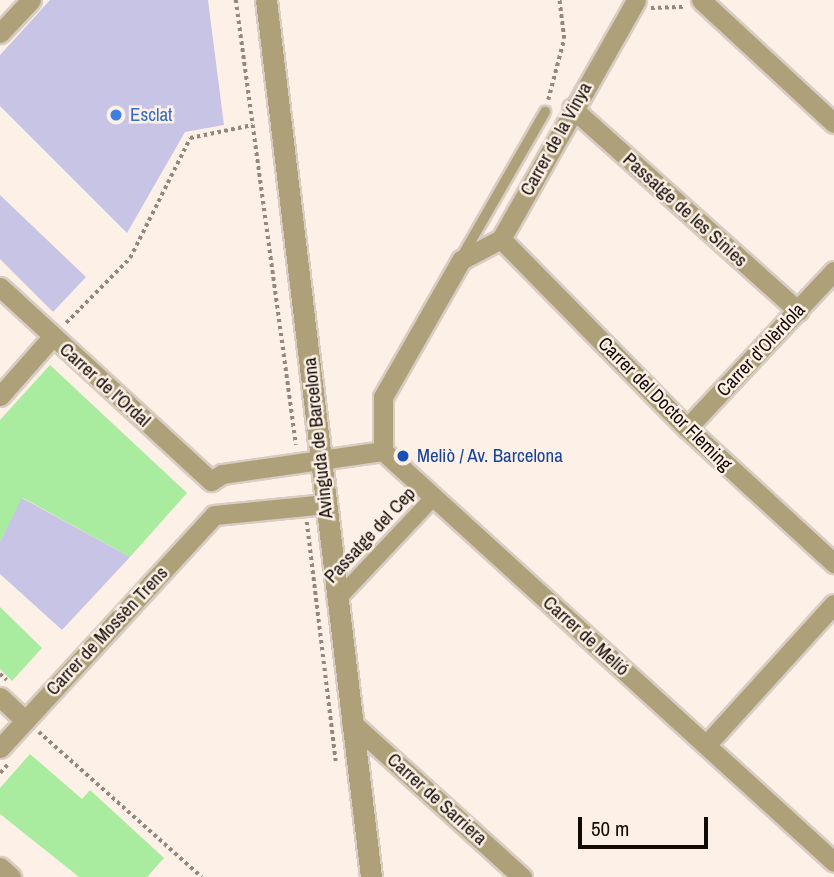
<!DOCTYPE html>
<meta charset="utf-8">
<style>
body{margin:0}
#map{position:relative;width:834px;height:877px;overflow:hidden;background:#fdf1e7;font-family:"Archivo Narrow",sans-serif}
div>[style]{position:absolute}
.green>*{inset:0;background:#a9eb9f}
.building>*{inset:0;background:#c8c4e6}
.path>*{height:3.5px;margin-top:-1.75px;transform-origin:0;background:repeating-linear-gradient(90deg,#93887f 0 3.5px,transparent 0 7px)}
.roads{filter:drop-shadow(2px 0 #d8ccc3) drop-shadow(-2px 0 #d8ccc3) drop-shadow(0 2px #d8ccc3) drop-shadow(0 -2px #d8ccc3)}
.service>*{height:10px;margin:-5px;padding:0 5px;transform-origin:5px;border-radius:5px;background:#aea17a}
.pedestrian>*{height:16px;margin:-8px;padding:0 8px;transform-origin:8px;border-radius:8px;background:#aea17a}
.minor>*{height:19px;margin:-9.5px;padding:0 9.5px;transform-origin:9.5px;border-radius:9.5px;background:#aea17a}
.tertiary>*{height:21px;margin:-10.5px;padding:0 10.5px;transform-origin:10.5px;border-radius:10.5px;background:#aea17a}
.dots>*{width:19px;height:19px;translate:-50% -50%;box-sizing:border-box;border:4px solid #fdf1e7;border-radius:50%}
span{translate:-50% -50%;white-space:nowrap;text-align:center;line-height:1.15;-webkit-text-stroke:5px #fdf1e7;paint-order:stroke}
.shop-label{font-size:19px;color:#366cbe}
.left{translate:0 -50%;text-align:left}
.street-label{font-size:19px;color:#130a03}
.transit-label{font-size:19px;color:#164399}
.scale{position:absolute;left:578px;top:817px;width:130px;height:32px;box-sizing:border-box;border:4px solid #130a03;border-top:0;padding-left:9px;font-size:21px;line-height:24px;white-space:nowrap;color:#130a03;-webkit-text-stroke:5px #fdf1e7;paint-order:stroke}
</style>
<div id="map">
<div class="green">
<i style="clip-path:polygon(50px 365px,187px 493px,130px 557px,23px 498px,0 542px,0 420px)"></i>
<i style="clip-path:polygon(0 607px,42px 648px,12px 681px,0 669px)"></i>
<i style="clip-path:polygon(30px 754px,82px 799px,90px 790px,164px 858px,147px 877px,79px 877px,0 814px,0 788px)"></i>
</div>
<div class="building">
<i style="clip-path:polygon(50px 0,208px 0,224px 125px,185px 132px,127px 233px,0 106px,0 55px)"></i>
<i style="clip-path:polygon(0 195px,86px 277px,53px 312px,0 259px)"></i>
<i style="clip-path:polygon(22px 498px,130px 557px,62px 630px,0 574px,0 542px)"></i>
</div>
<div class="path">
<i style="left:236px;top:0;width:449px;rotate:82.3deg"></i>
<i style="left:651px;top:8px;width:34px;rotate:-2deg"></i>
<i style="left:548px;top:100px;width:63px;rotate:-75.3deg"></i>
<i style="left:564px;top:39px;width:39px;rotate:-97deg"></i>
<i style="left:66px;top:323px;width:91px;rotate:-45.4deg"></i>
<i style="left:130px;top:258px;width:134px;rotate:-63.4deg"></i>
<i style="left:190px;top:138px;width:64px;rotate:-11.7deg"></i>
<i style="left:307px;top:522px;width:241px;rotate:83.1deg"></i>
<i style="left:0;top:674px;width:9px;rotate:41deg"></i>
<i style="left:39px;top:732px;width:218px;rotate:41.7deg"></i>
<i style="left:0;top:773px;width:12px;rotate:-48deg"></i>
</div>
<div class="roads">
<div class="service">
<i style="left:464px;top:253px;width:163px;rotate:-60.1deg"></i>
</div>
<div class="pedestrian">
<i style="left:336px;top:601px;width:143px;rotate:-46.7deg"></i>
</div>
<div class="minor">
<i style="left:701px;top:0;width:181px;rotate:42.8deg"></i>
<i style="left:0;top:33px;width:45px;rotate:-46.8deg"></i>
<i style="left:572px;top:108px;width:304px;rotate:41.9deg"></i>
<i style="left:501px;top:239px;width:265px;rotate:45.5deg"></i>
<i style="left:687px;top:428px;width:200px;rotate:42.6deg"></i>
<i style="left:0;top:287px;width:287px;rotate:42.6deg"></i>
<i style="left:0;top:396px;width:79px;rotate:-48.6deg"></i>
<i style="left:687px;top:428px;width:215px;rotate:-46.9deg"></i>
<i style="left:383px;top:451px;width:54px;rotate:-90deg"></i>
<i style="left:383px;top:397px;width:158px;rotate:-60.3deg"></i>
<i style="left:461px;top:260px;width:45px;rotate:-27.7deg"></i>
<i style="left:501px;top:239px;width:274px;rotate:-60.5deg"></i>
<i style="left:211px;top:481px;width:13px;rotate:-32deg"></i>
<i style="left:222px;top:474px;width:163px;rotate:-8.1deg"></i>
<i style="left:383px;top:451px;width:610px;rotate:42.34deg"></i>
<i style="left:0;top:697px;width:34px;rotate:43deg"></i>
<i style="left:351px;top:722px;width:231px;rotate:42.2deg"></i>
<i style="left:706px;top:745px;width:190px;rotate:-47.8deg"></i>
<i style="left:0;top:748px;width:316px;rotate:-47.4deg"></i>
<i style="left:214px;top:515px;width:113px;rotate:-5.6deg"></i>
<i style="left:0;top:867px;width:15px;rotate:42deg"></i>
</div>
<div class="tertiary">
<i style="left:266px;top:0;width:883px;rotate:83.17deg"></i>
</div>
</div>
<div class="dots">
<i style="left:116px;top:115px;background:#3f7fe0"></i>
<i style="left:403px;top:456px;background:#1a4fb4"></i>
</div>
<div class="shop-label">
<span class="left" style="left:130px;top:115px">Esclat</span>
</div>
<div class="street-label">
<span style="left:556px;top:139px;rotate:-61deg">Carrer de la Vinya</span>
<span style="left:685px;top:210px;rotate:42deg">Passatge de les Sínies</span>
<span style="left:761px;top:350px;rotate:-47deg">Carrer d'Olèrdola</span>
<span style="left:105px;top:385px;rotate:42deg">Carrer de l'Ordal</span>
<span style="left:665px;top:404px;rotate:45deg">Carrer del Doctor Fleming</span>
<span style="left:318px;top:438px;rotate:-96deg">Avinguda de Barcelona</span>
<span style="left:370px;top:535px;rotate:-47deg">Passatge del Cep</span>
<span style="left:107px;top:631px;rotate:-47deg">Carrer de Mossèn Trens</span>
<span style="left:586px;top:636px;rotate:42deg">Carrer de Melió</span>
<span style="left:437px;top:799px;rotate:42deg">Carrer de Sarriera</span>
</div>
<div class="transit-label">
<span class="left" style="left:417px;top:456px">Meliò / Av. Barcelona</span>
</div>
<div class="scale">50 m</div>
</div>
